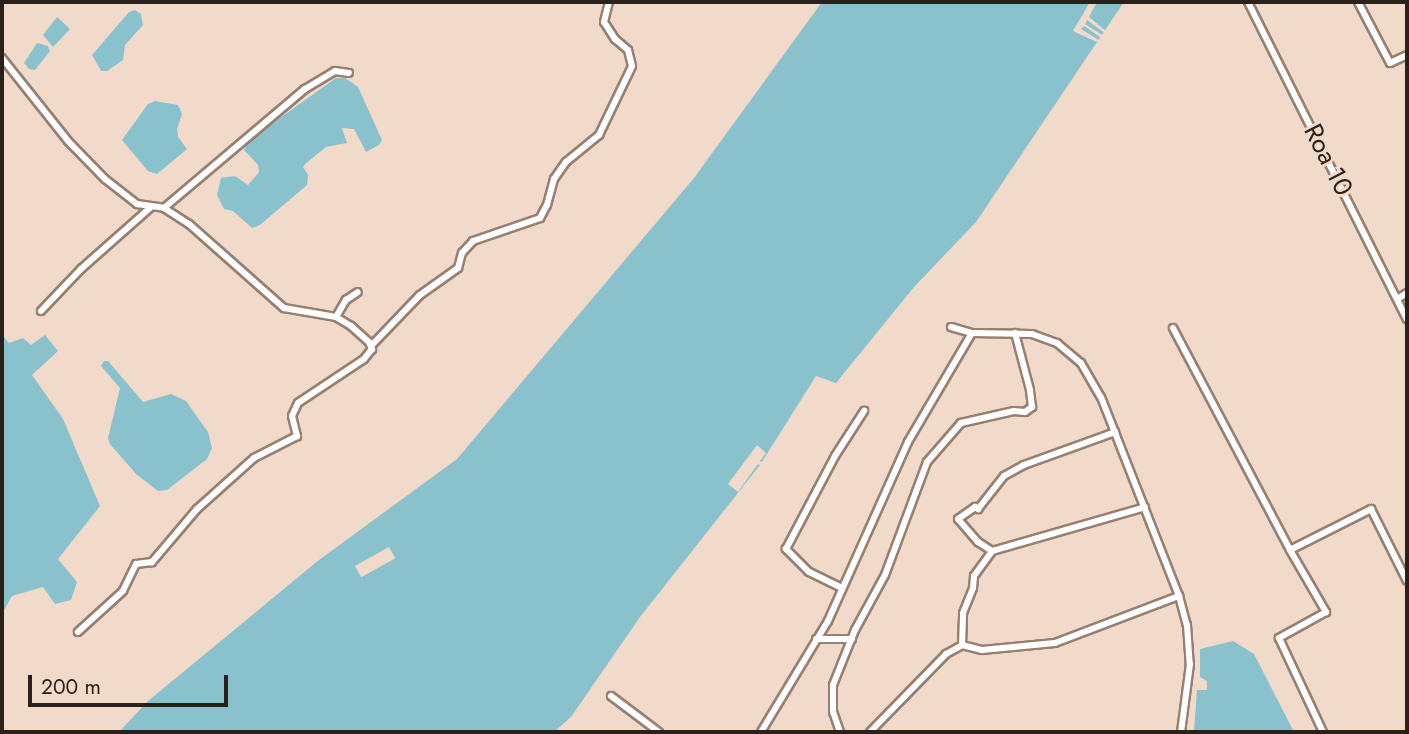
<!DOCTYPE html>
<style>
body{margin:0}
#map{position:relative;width:1409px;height:734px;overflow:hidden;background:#f2dacb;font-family:Jost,sans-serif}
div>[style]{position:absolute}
.water>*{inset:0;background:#89c1cd}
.pier>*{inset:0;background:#f2dacb;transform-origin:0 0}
.roads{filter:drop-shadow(2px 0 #968072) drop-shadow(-2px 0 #968072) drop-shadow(0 2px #968072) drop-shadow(0 -2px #968072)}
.street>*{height:6px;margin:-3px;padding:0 3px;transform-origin:3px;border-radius:3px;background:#fff}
span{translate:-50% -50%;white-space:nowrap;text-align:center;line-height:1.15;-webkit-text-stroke:6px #f2dacb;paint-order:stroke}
.street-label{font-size:26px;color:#2a211b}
.frame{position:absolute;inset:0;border:4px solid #2a211b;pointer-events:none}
.scale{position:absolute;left:28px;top:675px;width:200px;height:32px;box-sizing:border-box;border:4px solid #2a211b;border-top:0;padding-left:9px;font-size:21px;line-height:24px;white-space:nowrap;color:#2a211b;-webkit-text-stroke:5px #f2dacb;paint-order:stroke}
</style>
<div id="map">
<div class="water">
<i style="clip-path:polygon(822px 2px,1124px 2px,976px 222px,914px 287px,836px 383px,816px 376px,760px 465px,640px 617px,571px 717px,554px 732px,119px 732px,148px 701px,319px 560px,457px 459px,694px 178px)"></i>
<i style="clip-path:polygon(135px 10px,141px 14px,143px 25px,125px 45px,123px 60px,107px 71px,101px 71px,92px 55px,129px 12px)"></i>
<i style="clip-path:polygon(57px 17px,70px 29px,53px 47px,43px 35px)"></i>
<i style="clip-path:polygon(37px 43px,48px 46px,50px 51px,35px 70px,29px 69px,24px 63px)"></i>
<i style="clip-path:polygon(336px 78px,345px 78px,358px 87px,382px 140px,379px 145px,366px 152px,354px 129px,342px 128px,347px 143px,326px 147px,305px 164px,303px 167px,308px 175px,307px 185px,260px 225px,252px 228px,233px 211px,224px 209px,217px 195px,221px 178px,235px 176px,248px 185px,259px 172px,258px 165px,244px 150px,249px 140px)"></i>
<i style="clip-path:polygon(155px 101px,178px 105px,182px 114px,177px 129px,178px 137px,187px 149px,157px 174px,148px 171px,122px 140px,148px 104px)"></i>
<i style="clip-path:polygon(2px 335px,9px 343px,23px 338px,31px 345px,45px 335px,58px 351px,32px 375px,63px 419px,100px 506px,58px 559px,77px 582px,71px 600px,55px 604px,43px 587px,12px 596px,2px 614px)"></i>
<i style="clip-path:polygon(104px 361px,108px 361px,143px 402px,171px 394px,186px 401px,208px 432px,212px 448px,207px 459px,167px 490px,158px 491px,136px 474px,110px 444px,108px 438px,120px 388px,101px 366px)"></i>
<i style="clip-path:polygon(1233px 641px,1254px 654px,1294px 732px,1194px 732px,1197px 690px,1207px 690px,1207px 681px,1200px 677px,1200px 649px)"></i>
</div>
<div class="pier">
<i style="clip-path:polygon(1090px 2px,1097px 2px,1089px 17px,1107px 32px,1106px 34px,1087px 20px,1085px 24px,1104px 36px,1103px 39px,1084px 26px,1081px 29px,1102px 42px,1101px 44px,1073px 31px)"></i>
<i style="clip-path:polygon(757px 445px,766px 453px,760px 461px,765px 464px,763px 467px,758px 464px,738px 492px,728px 484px)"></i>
<i style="left:389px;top:547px;width:13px;height:39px;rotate:61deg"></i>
</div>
<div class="roads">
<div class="street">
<i style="left:1248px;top:2px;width:355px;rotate:63.4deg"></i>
<i style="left:1358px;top:2px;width:69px;rotate:62.3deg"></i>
<i style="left:1390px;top:63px;width:19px;rotate:-25deg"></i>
<i style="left:2px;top:58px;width:106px;rotate:51.5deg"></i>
<i style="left:68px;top:141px;width:53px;rotate:45.8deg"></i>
<i style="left:105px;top:179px;width:41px;rotate:38deg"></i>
<i style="left:137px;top:204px;width:27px;rotate:8deg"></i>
<i style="left:164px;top:208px;width:30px;rotate:33deg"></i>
<i style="left:189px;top:224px;width:127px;rotate:41.5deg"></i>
<i style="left:284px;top:308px;width:53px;rotate:9.8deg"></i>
<i style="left:336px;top:317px;width:17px;rotate:31deg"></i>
<i style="left:351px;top:326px;width:24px;rotate:42deg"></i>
<i style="left:369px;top:342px;width:8px;rotate:67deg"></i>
<i style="left:372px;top:349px;width:13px;rotate:129deg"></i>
<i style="left:364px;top:359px;width:79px;rotate:146.3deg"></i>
<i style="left:298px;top:403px;width:14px;rotate:115deg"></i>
<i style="left:292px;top:416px;width:21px;rotate:76deg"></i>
<i style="left:297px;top:436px;width:48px;rotate:152.9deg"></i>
<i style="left:254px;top:458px;width:76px;rotate:138.2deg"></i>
<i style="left:197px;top:509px;width:70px;rotate:130.3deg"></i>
<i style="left:152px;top:562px;width:16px;rotate:173deg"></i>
<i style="left:136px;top:564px;width:30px;rotate:116deg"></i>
<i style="left:123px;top:591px;width:61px;rotate:137.7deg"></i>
<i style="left:164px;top:208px;width:185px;rotate:-40.2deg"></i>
<i style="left:305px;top:89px;width:35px;rotate:-31deg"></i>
<i style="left:335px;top:71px;width:14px;rotate:8deg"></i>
<i style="left:1397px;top:299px;width:12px;rotate:-31deg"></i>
<i style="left:41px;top:311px;width:58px;rotate:-46.4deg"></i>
<i style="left:81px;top:269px;width:92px;rotate:-41.5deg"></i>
<i style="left:336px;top:317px;width:20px;rotate:-60deg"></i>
<i style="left:346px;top:300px;width:14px;rotate:-34deg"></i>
<i style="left:951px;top:327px;width:22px;rotate:16deg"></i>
<i style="left:972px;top:333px;width:60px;rotate:1deg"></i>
<i style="left:1032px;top:334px;width:27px;rotate:20deg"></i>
<i style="left:1057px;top:343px;width:31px;rotate:40deg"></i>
<i style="left:1081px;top:363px;width:39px;rotate:60deg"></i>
<i style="left:1101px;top:397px;width:214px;rotate:68.6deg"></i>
<i style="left:1179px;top:596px;width:30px;rotate:75deg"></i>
<i style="left:1187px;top:625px;width:39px;rotate:86deg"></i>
<i style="left:1190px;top:664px;width:69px;rotate:97.5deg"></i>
<i style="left:1173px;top:328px;width:251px;rotate:62.2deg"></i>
<i style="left:1290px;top:550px;width:72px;rotate:59.9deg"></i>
<i style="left:1326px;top:612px;width:54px;rotate:151deg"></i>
<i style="left:1279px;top:638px;width:104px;rotate:64.9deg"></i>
<i style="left:372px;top:345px;width:69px;rotate:-46.2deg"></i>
<i style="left:420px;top:295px;width:47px;rotate:-35.4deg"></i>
<i style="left:458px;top:268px;width:16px;rotate:-75deg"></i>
<i style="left:462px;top:253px;width:16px;rotate:-47deg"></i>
<i style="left:473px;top:241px;width:71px;rotate:-18.9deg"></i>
<i style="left:540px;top:218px;width:15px;rotate:-62deg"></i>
<i style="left:547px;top:205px;width:27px;rotate:-75deg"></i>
<i style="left:554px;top:179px;width:21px;rotate:-55deg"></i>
<i style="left:566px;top:162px;width:43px;rotate:-39.3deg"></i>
<i style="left:599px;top:135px;width:76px;rotate:-64.4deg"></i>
<i style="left:632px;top:66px;width:16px;rotate:-104deg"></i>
<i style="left:628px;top:50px;width:17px;rotate:-140deg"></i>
<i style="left:615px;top:39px;width:20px;rotate:-123deg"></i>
<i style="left:604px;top:22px;width:21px;rotate:-76deg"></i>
<i style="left:1290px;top:550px;width:91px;rotate:-26.8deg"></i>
<i style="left:1371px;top:509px;width:80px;rotate:63.4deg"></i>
<i style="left:992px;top:551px;width:159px;rotate:-16deg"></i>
<i style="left:842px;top:588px;width:37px;rotate:-154deg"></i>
<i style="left:809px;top:572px;width:33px;rotate:-135deg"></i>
<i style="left:786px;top:549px;width:105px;rotate:-62.2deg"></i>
<i style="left:835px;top:456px;width:54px;rotate:-57.2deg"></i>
<i style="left:816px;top:639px;width:36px"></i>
<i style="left:962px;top:645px;width:32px;rotate:-88deg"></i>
<i style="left:963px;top:613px;width:27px;rotate:-68deg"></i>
<i style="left:973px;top:588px;width:12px;rotate:-85deg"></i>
<i style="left:974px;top:576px;width:31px;rotate:-54deg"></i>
<i style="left:992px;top:551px;width:17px;rotate:-147deg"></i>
<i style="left:978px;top:542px;width:30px;rotate:-131deg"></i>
<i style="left:958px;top:519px;width:21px;rotate:-35deg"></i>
<i style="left:975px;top:507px;width:4px;rotate:34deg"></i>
<i style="left:978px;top:509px;width:42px;rotate:-51.8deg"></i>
<i style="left:1004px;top:476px;width:23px;rotate:-29deg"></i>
<i style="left:1024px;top:465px;width:97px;rotate:-19.9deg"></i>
<i style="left:611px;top:696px;width:60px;rotate:36.9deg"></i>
<i style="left:761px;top:732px;width:130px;rotate:-58.9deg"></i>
<i style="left:828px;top:621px;width:196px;rotate:-65.9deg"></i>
<i style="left:908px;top:442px;width:126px;rotate:-59.6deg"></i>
<i style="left:840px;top:732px;width:21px;rotate:-109deg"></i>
<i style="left:833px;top:712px;width:27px;rotate:-90deg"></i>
<i style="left:833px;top:685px;width:59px;rotate:-68.2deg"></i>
<i style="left:855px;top:630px;width:63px;rotate:-61.4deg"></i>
<i style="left:885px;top:575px;width:121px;rotate:-69.6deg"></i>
<i style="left:927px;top:462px;width:52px;rotate:-48.9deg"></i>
<i style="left:961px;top:423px;width:54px;rotate:-12.8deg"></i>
<i style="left:1014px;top:411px;width:11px;rotate:5deg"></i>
<i style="left:1025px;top:412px;width:9px;rotate:-36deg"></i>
<i style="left:1032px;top:407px;width:17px;rotate:-97deg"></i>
<i style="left:1030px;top:390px;width:59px;rotate:-104.7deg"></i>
<i style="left:870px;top:732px;width:109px;rotate:-45.7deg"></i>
<i style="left:946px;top:654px;width:18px;rotate:-29deg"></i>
<i style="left:962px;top:645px;width:21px;rotate:14deg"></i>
<i style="left:982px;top:650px;width:73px;rotate:-5.5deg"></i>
<i style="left:1055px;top:643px;width:133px;rotate:-20.8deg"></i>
</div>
</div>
<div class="street-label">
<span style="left:1328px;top:160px;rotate:63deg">Roa 10</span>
</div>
<div class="frame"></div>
<div class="scale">200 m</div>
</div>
